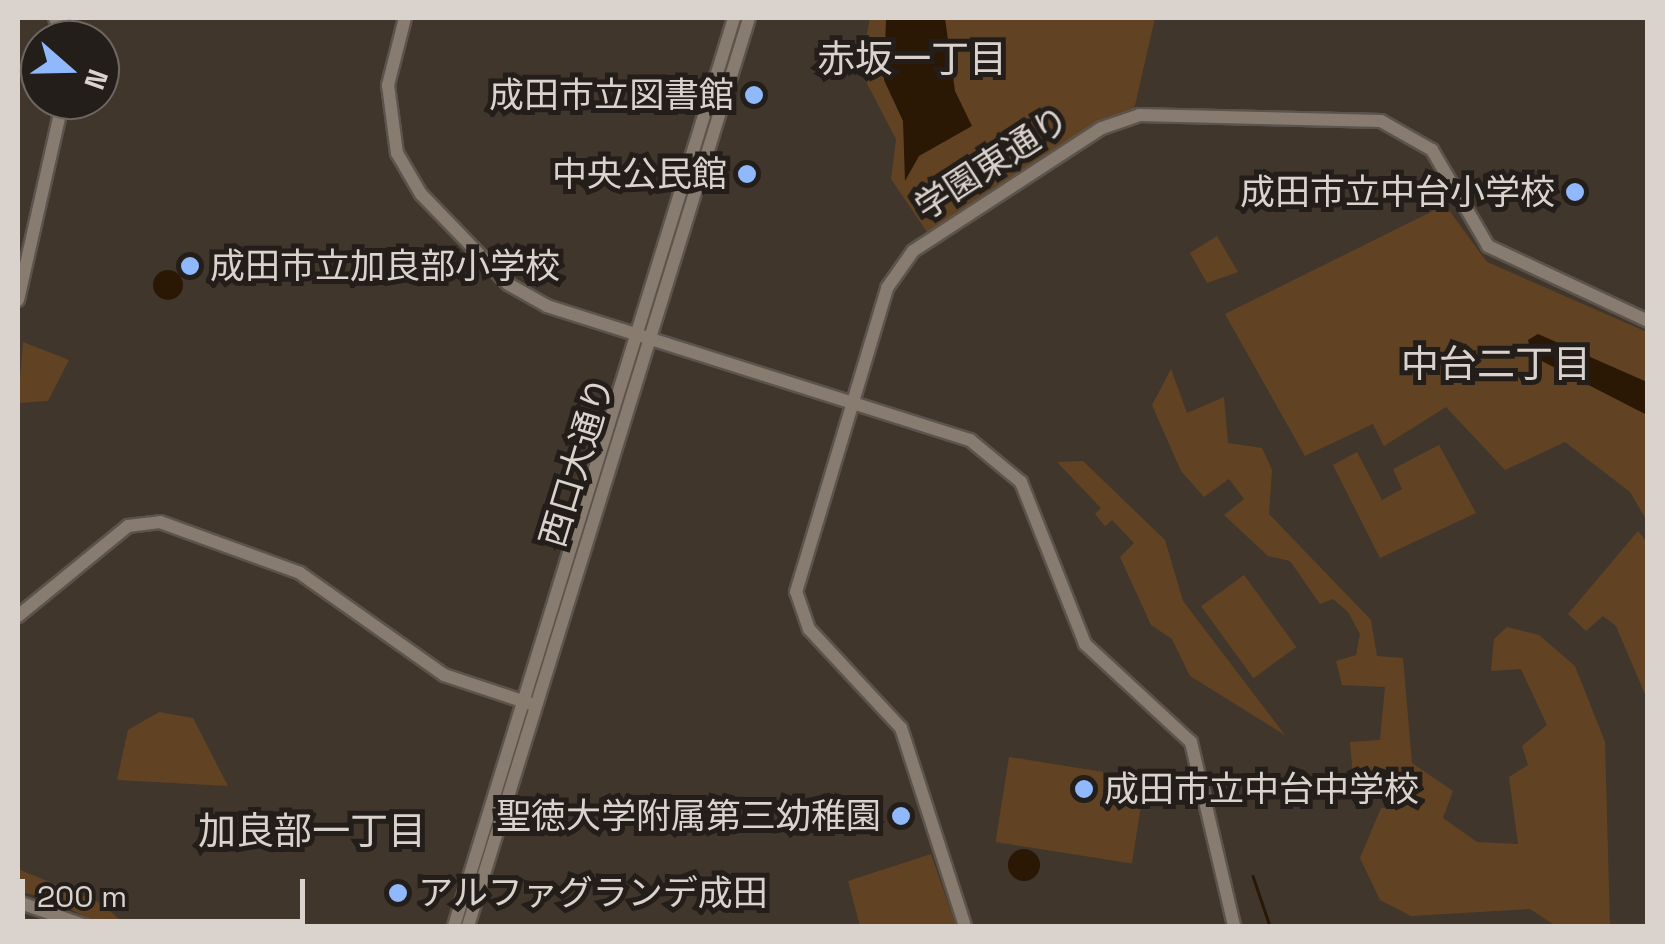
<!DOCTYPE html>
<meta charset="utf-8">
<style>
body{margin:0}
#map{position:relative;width:1665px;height:944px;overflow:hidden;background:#40362c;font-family:"Space Grotesk","Noto Sans JP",sans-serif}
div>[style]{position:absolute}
.green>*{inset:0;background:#614323;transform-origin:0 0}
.water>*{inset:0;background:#2a1805}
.round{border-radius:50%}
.stream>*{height:2.5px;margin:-1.25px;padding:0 1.25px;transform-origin:1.25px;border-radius:1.25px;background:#2a1805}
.roads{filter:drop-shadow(2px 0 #5c544c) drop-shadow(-2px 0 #5c544c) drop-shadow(0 2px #5c544c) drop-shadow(0 -2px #5c544c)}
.minor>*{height:12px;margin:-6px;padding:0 6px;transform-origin:6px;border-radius:6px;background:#887c71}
.dots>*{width:28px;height:28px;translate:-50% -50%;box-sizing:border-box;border:5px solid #231e1a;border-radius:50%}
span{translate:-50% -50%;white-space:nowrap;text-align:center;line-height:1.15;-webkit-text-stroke:10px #231e1a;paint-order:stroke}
.poi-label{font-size:35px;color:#dad3cd}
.right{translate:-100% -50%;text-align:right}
.left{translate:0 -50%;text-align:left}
.street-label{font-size:35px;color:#dad3cd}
.neighbourhood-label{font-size:38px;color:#dad3cd}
.frame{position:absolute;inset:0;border:20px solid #dad3cd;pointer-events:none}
.north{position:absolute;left:20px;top:20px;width:100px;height:100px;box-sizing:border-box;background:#231e1a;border:2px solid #6c6662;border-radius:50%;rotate:110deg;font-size:28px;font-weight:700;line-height:40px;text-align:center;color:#dad3cd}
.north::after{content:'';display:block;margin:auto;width:35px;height:45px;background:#8fb8fd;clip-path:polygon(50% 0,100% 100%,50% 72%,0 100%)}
.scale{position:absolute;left:20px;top:879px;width:285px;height:45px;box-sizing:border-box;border:5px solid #dad3cd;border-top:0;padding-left:12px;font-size:30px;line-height:35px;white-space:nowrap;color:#dad3cd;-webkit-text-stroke:8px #231e1a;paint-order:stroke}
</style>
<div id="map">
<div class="green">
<i style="clip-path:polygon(870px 18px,1155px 18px,1133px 114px,927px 232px,891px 179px,896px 139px,860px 70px)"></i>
<i style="clip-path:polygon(1445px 205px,1487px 262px,1647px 332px,1647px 521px,1630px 492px,1565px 442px,1505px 470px,1446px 407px,1384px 446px,1373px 424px,1305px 456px,1225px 314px)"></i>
<i style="clip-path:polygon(1217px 236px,1238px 272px,1207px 283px,1190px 253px)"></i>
<i style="clip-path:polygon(23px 342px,69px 360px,48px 401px,18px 403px)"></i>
<i style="clip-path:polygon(1171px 369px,1187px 413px,1224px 397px,1228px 443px,1262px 448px,1272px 470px,1269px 514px,1371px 620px,1377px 656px,1403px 658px,1412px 763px,1453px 791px,1443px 818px,1477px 842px,1518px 844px,1509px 777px,1528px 765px,1522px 746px,1547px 725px,1521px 669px,1491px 671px,1494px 639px,1507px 627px,1539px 635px,1575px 666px,1605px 742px,1610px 926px,1556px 926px,1530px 909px,1411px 916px,1380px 900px,1360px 858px,1381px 808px,1393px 808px,1393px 778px,1353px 776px,1350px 742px,1380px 740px,1385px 687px,1342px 685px,1336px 661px,1356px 655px,1360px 634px,1348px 612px,1333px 599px,1320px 604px,1290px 561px,1268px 556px,1224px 515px,1244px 499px,1229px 479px,1204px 497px,1181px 471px,1152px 405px)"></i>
<i style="clip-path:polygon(1439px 445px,1476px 513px,1380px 558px,1333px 465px,1357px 452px,1382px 500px,1402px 489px,1393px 469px)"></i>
<i style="clip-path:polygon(1083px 461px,1165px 540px,1183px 601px,1285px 735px,1190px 676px,1172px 639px,1151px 625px,1120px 557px,1134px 543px,1112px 520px,1105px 526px,1095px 514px,1101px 508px,1057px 462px)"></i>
<i style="clip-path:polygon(1638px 531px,1647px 542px,1647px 699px,1616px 626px,1603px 616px,1586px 631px,1568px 614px)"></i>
<i style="left:1244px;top:575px;width:89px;height:53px;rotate:54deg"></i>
<i style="clip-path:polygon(159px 712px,193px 718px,228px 786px,117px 780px,128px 730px)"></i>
<i style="left:1009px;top:757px;width:138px;height:86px;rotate:9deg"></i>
<i style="clip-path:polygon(931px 854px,956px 926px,860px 926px,848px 881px)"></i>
<i style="clip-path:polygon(18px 869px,101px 903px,121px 921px,100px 926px,51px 898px,18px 892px)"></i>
</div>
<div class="water">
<i style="clip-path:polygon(886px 18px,945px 18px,955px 91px,972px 126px,919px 156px,905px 181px,903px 121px,884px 80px)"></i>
<i class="round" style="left:153px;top:270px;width:30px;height:30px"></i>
<i style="clip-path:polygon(1538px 334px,1647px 382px,1647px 415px,1532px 356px,1528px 340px)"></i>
<i class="round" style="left:1008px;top:849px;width:32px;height:32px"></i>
</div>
<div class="stream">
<i style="left:1253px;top:876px;width:53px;rotate:71.2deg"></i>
</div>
<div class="roads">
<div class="minor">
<i style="left:55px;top:18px;width:24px;rotate:66deg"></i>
<i style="left:405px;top:18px;width:69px;rotate:104.2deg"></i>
<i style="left:388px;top:85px;width:69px;rotate:82.5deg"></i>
<i style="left:397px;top:153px;width:48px;rotate:59.7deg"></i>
<i style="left:421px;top:194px;width:125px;rotate:46deg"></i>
<i style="left:508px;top:284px;width:45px;rotate:29.4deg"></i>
<i style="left:547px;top:306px;width:444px;rotate:17.6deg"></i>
<i style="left:970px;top:440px;width:66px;rotate:39.5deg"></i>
<i style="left:1021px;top:482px;width:174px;rotate:68.4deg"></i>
<i style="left:1085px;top:644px;width:144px;rotate:42.8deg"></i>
<i style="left:1191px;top:742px;width:189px;rotate:76.8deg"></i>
<i style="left:18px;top:300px;width:205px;rotate:-77.3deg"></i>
<i style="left:18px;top:616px;width:142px;rotate:-39.3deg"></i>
<i style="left:128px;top:526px;width:32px;rotate:-7deg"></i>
<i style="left:160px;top:522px;width:149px;rotate:20deg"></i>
<i style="left:300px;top:573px;width:176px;rotate:35.3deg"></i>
<i style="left:444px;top:675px;width:92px;rotate:18.4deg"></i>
<i style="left:18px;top:902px;width:72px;rotate:19.4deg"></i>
<i style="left:454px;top:926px;width:950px;rotate:-72.86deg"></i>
<i style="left:468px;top:926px;width:950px;rotate:-72.8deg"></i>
<i style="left:965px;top:926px;width:208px;rotate:-107.9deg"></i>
<i style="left:901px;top:728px;width:135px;rotate:-132.9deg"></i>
<i style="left:809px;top:629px;width:39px;rotate:-109deg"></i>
<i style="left:796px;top:592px;width:317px;rotate:-73.3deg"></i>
<i style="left:887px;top:288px;width:45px;rotate:-54.9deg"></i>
<i style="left:913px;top:251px;width:225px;rotate:-33.1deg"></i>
<i style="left:1102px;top:128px;width:39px;rotate:-19deg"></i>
<i style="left:1139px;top:115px;width:242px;rotate:1.4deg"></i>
<i style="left:1381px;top:121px;width:59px;rotate:29.6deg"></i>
<i style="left:1432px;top:150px;width:111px;rotate:59.7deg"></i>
<i style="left:1488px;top:246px;width:177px;rotate:25.1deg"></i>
</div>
</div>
<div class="dots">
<i style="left:754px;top:95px;background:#8fb8fd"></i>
<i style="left:747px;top:174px;background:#8fb8fd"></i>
<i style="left:1575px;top:192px;background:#8fb8fd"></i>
<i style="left:190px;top:266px;background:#8fb8fd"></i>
<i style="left:1084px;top:789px;background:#8fb8fd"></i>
<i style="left:901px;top:816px;background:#8fb8fd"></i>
<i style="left:398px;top:893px;background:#8fb8fd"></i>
</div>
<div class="poi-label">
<span class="right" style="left:734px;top:95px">成田市立図書館</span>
<span class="right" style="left:727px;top:174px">中央公民館</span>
<span class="right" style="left:1555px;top:192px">成田市立中台小学校</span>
<span class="left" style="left:210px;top:266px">成田市立加良部小学校</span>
<span class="left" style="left:1104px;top:789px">成田市立中台中学校</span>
<span class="right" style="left:881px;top:816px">聖徳大学附属第三幼稚園</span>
<span class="left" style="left:418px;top:893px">アルファグランデ成田</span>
</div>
<div class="street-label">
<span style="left:992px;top:163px;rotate:-33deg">学園東通り</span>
<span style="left:577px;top:462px;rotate:-73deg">西口大通り</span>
</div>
<div class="neighbourhood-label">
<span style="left:912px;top:60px">赤坂一丁目</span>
<span style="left:1496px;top:365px">中台二丁目</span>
<span style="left:312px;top:832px">加良部一丁目</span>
</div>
<div class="frame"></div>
<div class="north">N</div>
<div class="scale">200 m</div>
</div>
